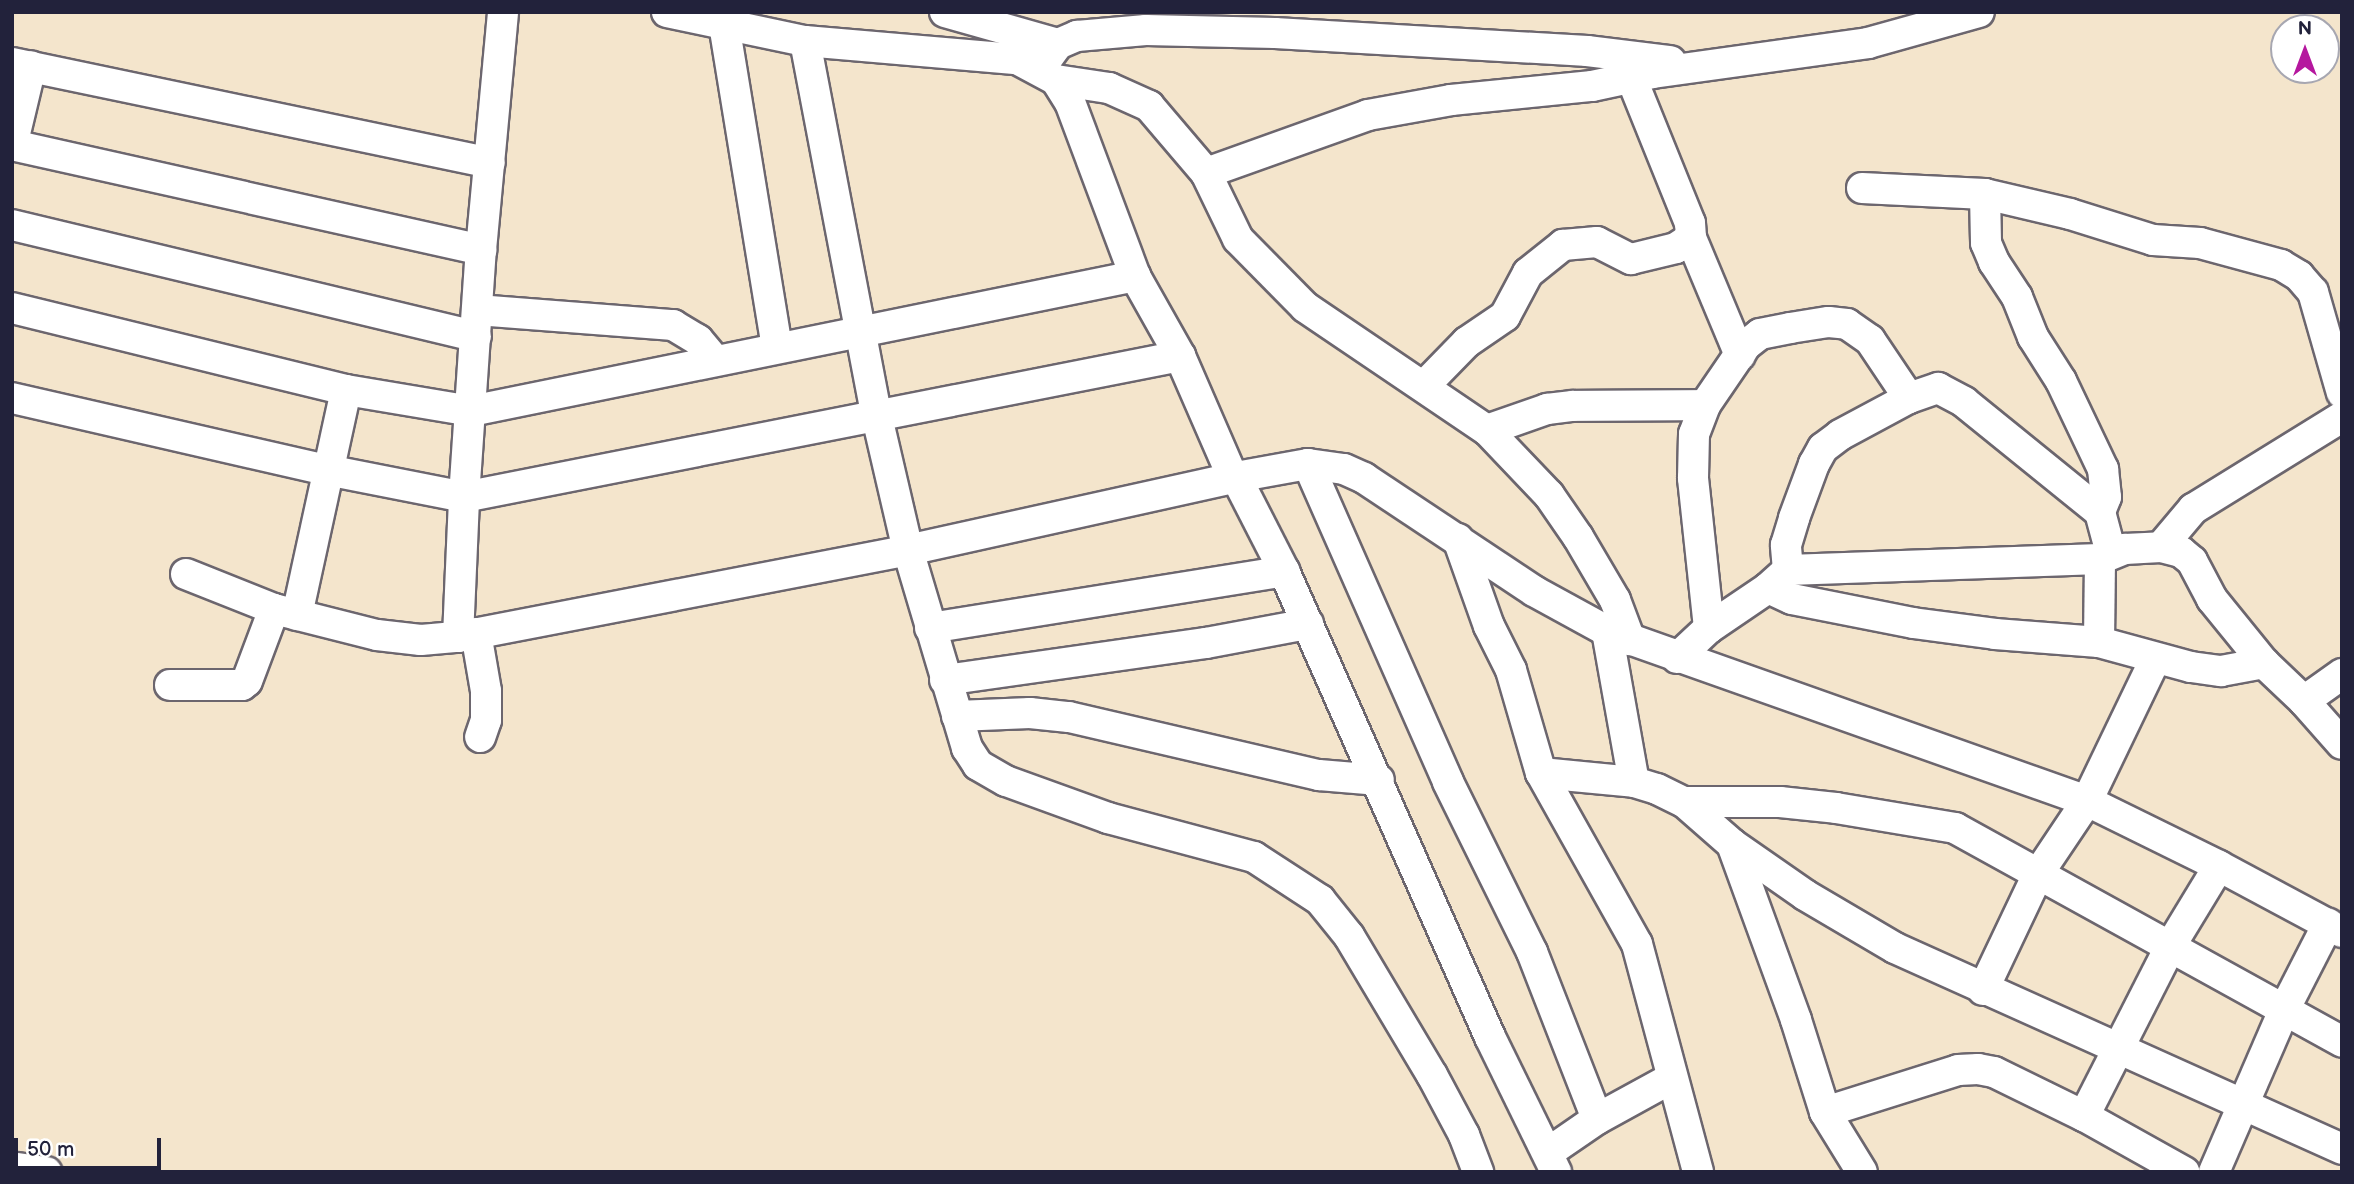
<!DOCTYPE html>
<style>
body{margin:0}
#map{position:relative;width:2354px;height:1184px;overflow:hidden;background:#f4e5cc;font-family:"Balsamiq Sans",sans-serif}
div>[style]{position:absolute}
.roads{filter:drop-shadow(2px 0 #6c666e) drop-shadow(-2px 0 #6c666e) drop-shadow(0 2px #6c666e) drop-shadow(0 -2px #6c666e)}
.minor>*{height:30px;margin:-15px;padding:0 15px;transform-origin:15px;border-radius:15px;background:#fff}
span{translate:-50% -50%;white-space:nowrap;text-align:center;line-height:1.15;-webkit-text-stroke:6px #fff;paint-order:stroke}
.frame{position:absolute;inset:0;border:14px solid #22223b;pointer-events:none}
.north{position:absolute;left:2270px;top:14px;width:70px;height:70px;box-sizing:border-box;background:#fff;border:2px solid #a7a7b1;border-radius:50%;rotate:0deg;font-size:19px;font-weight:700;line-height:28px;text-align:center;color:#22223b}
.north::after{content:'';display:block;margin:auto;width:24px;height:32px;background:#b5179e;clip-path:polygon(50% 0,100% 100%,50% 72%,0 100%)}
.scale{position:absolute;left:14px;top:1138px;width:147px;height:32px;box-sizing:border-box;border:4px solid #22223b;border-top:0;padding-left:9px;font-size:21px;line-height:24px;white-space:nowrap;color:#22223b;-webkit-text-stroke:5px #fff;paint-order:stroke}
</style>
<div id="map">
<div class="roads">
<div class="minor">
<i style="left:667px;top:12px;width:141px;rotate:11.9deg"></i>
<i style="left:805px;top:41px;width:213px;rotate:4.9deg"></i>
<i style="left:1017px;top:59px;width:44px;rotate:28.3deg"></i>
<i style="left:1056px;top:80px;width:26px;rotate:58deg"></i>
<i style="left:1070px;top:102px;width:186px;rotate:69.5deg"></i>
<i style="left:1135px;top:276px;width:92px;rotate:60.6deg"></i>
<i style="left:1180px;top:356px;width:125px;rotate:66.5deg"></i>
<i style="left:1230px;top:471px;width:8px;rotate:45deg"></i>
<i style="left:1236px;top:477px;width:106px;rotate:62.9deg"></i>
<i style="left:1284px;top:571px;width:510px;rotate:66.15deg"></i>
<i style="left:1490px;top:1037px;width:150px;rotate:63.9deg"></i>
<i style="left:945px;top:12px;width:117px;rotate:15.8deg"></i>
<i style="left:724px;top:24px;width:328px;rotate:80.7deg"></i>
<i style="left:805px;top:41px;width:383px;rotate:79.2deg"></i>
<i style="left:877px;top:417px;width:137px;rotate:76.9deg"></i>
<i style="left:908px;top:550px;width:207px;rotate:73.4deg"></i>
<i style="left:967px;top:748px;width:20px;rotate:57deg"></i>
<i style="left:978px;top:765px;width:32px;rotate:30deg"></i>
<i style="left:1006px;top:781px;width:109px;rotate:19.9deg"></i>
<i style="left:1108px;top:818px;width:151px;rotate:15deg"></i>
<i style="left:1254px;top:857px;width:79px;rotate:33.1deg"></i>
<i style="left:1320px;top:900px;width:46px;rotate:51.1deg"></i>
<i style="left:1349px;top:936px;width:162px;rotate:59.2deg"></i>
<i style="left:1432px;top:1075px;width:68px;rotate:61.9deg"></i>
<i style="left:1464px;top:1135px;width:40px;rotate:69deg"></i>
<i style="left:12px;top:63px;width:488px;rotate:11.8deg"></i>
<i style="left:1039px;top:70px;width:32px;rotate:-54deg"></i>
<i style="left:1058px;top:44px;width:21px;rotate:-23deg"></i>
<i style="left:1077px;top:36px;width:69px;rotate:-5deg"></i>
<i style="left:1146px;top:30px;width:129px;rotate:1.3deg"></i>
<i style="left:1275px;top:33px;width:313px;rotate:3.3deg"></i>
<i style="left:1587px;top:51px;width:84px;rotate:6.9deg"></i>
<i style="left:1631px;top:77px;width:157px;rotate:68deg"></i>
<i style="left:1690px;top:223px;width:15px;rotate:86deg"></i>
<i style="left:1691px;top:238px;width:127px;rotate:67.3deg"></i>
<i style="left:1056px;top:80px;width:54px;rotate:8.6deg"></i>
<i style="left:1109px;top:88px;width:44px;rotate:24.2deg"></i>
<i style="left:1149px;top:106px;width:88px;rotate:49.6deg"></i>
<i style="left:1206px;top:173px;width:73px;rotate:64.1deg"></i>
<i style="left:1238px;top:239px;width:95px;rotate:45.4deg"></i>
<i style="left:1305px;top:307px;width:220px;rotate:34.1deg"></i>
<i style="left:1487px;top:430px;width:90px;rotate:46.4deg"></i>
<i style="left:1549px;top:495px;width:51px;rotate:55.4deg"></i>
<i style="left:1578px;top:537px;width:73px;rotate:59.6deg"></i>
<i style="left:1615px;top:600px;width:43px;rotate:69.4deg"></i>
<i style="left:12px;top:145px;width:481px;rotate:12.6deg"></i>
<i style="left:12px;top:146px;width:82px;rotate:-76.6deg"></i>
<i style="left:1206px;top:173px;width:172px;rotate:-19.7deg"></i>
<i style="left:1368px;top:115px;width:84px;rotate:-10.2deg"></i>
<i style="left:1451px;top:100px;width:142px;rotate:-5.7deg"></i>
<i style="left:1592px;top:86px;width:62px;rotate:-12deg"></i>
<i style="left:1653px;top:73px;width:217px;rotate:-7.9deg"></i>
<i style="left:1868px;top:43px;width:115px;rotate:-15.6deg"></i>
<i style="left:1862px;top:188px;width:123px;rotate:2.8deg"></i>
<i style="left:1985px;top:194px;width:87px;rotate:13.2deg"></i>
<i style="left:2070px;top:214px;width:87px;rotate:17.4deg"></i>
<i style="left:2153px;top:240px;width:47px;rotate:3.7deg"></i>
<i style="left:2200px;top:243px;width:84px;rotate:15.2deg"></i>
<i style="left:2281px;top:265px;width:21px;rotate:31deg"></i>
<i style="left:2299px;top:276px;width:21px;rotate:49deg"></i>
<i style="left:2313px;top:292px;width:105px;rotate:74deg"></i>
<i style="left:1985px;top:194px;width:49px;rotate:88.8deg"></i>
<i style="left:1986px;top:243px;width:21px;rotate:67deg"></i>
<i style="left:1994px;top:262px;width:42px;rotate:56.7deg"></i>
<i style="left:2017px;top:297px;width:43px;rotate:68.2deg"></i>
<i style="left:2033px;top:337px;width:52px;rotate:57.5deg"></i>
<i style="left:2061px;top:381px;width:98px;rotate:64.5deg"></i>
<i style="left:2103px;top:469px;width:28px;rotate:84deg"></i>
<i style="left:2106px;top:497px;width:16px;rotate:112deg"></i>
<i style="left:12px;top:225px;width:477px;rotate:13.5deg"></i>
<i style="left:12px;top:308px;width:344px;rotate:13.8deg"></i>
<i style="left:346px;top:390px;width:127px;rotate:9.5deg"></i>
<i style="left:471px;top:411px;width:678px;rotate:-11.49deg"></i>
<i style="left:477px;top:310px;width:197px;rotate:4.4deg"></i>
<i style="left:673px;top:325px;width:29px;rotate:31deg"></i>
<i style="left:698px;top:340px;width:26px;rotate:50deg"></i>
<i style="left:1425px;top:385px;width:60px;rotate:-45.7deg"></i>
<i style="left:1467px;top:342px;width:46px;rotate:-34.4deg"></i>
<i style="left:1505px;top:316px;width:49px;rotate:-61.9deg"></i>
<i style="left:1528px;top:273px;width:45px;rotate:-38.7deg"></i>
<i style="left:1563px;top:245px;width:34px;rotate:-5deg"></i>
<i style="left:1597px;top:242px;width:38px;rotate:27deg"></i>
<i style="left:1631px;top:259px;width:46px;rotate:-13.7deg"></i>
<i style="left:1676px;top:248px;width:18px;rotate:-34deg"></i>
<i style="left:12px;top:398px;width:323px;rotate:12.9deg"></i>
<i style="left:327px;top:470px;width:140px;rotate:11.1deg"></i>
<i style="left:464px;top:497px;width:730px;rotate:-11.14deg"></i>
<i style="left:1487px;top:430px;width:64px;rotate:-19.3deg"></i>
<i style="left:1547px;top:409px;width:26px;rotate:-7deg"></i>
<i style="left:1573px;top:406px;width:132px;rotate:-0.4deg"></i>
<i style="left:1308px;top:464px;width:347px;rotate:66.2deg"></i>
<i style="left:1448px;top:782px;width:190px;rotate:63.7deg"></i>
<i style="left:1532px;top:952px;width:179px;rotate:68.7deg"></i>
<i style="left:1458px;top:539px;width:92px;rotate:70.4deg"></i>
<i style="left:1489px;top:626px;width:49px;rotate:63.4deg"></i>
<i style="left:1511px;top:670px;width:107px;rotate:73.8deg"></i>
<i style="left:1541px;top:773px;width:196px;rotate:60.7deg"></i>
<i style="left:1637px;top:944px;width:236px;rotate:75deg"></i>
<i style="left:2161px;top:547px;width:50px;rotate:-49.9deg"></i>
<i style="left:2193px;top:509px;width:175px;rotate:-31.7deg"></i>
<i style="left:1788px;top:570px;width:25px;rotate:-95deg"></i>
<i style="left:1786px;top:545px;width:28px;rotate:-73deg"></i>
<i style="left:1794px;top:518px;width:58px;rotate:-69.7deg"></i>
<i style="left:1814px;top:464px;width:18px;rotate:-61deg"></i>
<i style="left:1823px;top:448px;width:21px;rotate:-37deg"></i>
<i style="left:1840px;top:435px;width:78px;rotate:-28.2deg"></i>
<i style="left:1909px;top:398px;width:31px;rotate:-19deg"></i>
<i style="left:1938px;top:388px;width:30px;rotate:28deg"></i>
<i style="left:1964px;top:402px;width:175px;rotate:39deg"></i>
<i style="left:2100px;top:512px;width:42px;rotate:75deg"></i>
<i style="left:186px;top:574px;width:95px;rotate:21.7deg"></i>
<i style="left:274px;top:609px;width:106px;rotate:14.2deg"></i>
<i style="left:377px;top:635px;width:44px;rotate:6.5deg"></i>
<i style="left:421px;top:640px;width:37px;rotate:-5deg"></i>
<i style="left:458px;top:637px;width:458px;rotate:-10.9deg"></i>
<i style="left:908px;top:550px;width:336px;rotate:-12.5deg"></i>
<i style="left:1236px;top:477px;width:73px;rotate:-10.2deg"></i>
<i style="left:1308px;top:464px;width:36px;rotate:8deg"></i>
<i style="left:1344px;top:469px;width:22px;rotate:24deg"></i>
<i style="left:1364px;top:478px;width:204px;rotate:33.6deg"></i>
<i style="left:1534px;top:591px;width:83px;rotate:28.7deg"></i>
<i style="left:1607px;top:631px;width:509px;rotate:19.5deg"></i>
<i style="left:2087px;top:801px;width:147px;rotate:26.2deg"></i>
<i style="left:2219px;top:866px;width:140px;rotate:28.2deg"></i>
<i style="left:1768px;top:588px;width:26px;rotate:25deg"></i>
<i style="left:1792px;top:599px;width:123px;rotate:11.2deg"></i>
<i style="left:1913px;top:623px;width:83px;rotate:7.6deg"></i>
<i style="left:1995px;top:634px;width:104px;rotate:4.4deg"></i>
<i style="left:2099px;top:642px;width:95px;rotate:15.2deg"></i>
<i style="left:2191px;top:667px;width:30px;rotate:8deg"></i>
<i style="left:2221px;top:671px;width:44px;rotate:-10.5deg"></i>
<i style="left:297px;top:615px;width:230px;rotate:-77.7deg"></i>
<i style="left:930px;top:628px;width:359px;rotate:-9.1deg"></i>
<i style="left:1709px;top:628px;width:151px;rotate:-96.1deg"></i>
<i style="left:1693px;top:478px;width:44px;rotate:-88.7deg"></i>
<i style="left:1694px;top:434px;width:31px;rotate:-69deg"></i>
<i style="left:1705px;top:405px;width:73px;rotate:-55.7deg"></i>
<i style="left:1746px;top:345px;width:18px;rotate:-38deg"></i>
<i style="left:1760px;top:334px;width:31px;rotate:-11deg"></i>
<i style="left:1790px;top:328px;width:39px;rotate:-9deg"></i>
<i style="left:1829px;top:322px;width:18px;rotate:6deg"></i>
<i style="left:1847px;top:324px;width:28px;rotate:35deg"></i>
<i style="left:1870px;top:340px;width:70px;rotate:56.1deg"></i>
<i style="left:1607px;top:631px;width:153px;rotate:79.9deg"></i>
<i style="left:476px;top:633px;width:59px;rotate:80.2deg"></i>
<i style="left:486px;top:691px;width:29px;rotate:90deg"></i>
<i style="left:486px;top:720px;width:18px;rotate:109deg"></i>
<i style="left:458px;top:637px;width:140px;rotate:-87.5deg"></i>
<i style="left:464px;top:497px;width:248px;rotate:-86.1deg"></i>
<i style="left:481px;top:250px;width:239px;rotate:-84.7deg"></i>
<i style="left:2099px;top:642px;width:83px;rotate:-89.3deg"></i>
<i style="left:1677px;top:658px;width:44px;rotate:-43.2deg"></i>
<i style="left:1709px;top:628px;width:71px;rotate:-34.1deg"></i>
<i style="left:1768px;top:588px;width:27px;rotate:-42deg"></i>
<i style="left:1788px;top:570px;width:312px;rotate:-2deg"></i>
<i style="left:2100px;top:559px;width:27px;rotate:-22deg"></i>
<i style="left:2125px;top:549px;width:36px;rotate:-3deg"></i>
<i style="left:2161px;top:547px;width:21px;rotate:14deg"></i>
<i style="left:2181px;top:552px;width:14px;rotate:39deg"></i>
<i style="left:2192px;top:561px;width:43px;rotate:62.2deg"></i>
<i style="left:2212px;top:599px;width:82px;rotate:50.9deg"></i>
<i style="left:2264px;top:663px;width:55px;rotate:43.5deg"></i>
<i style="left:2304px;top:701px;width:57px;rotate:48.5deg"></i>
<i style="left:945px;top:680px;width:264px;rotate:-8.1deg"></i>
<i style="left:1206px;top:643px;width:104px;rotate:-10.6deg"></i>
<i style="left:170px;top:685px;width:72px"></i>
<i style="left:242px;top:685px;width:6px;rotate:-39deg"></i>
<i style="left:247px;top:681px;width:77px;rotate:-69.4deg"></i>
<i style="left:2304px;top:701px;width:47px;rotate:-35.4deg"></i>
<i style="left:957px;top:716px;width:73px;rotate:-2.4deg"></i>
<i style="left:1030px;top:713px;width:39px;rotate:6deg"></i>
<i style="left:1069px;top:717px;width:257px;rotate:13.1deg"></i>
<i style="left:1319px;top:775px;width:60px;rotate:4.8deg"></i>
<i style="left:1541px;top:773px;width:93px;rotate:5.5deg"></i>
<i style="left:1634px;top:782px;width:24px;rotate:17deg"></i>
<i style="left:1657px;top:789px;width:30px;rotate:26deg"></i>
<i style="left:1684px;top:802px;width:64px;rotate:41.2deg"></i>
<i style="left:1732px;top:844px;width:89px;rotate:34.9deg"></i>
<i style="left:1805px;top:895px;width:104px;rotate:30.5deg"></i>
<i style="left:1895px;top:948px;width:490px;rotate:24.2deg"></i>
<i style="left:1684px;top:802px;width:96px"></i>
<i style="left:1780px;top:802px;width:56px;rotate:6.1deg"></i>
<i style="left:1836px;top:808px;width:121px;rotate:9.5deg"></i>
<i style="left:1955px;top:828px;width:442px;rotate:28.9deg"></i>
<i style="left:1732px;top:844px;width:187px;rotate:70deg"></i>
<i style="left:1796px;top:1020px;width:96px;rotate:72.5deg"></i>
<i style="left:1825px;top:1112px;width:70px;rotate:58.3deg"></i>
<i style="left:1983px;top:990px;width:128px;rotate:-64.6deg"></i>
<i style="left:2038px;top:874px;width:88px;rotate:-56.1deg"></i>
<i style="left:2087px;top:801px;width:157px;rotate:-64.3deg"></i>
<i style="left:1825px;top:1112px;width:139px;rotate:-17.5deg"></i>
<i style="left:1958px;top:1070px;width:20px;rotate:-3deg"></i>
<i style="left:1978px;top:1069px;width:16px;rotate:11deg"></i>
<i style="left:1994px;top:1072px;width:100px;rotate:26.1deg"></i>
<i style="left:2084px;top:1116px;width:115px;rotate:29.2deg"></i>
<i style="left:2084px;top:1116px;width:192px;rotate:-63deg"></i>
<i style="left:2171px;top:945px;width:92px;rotate:-58.7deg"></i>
<i style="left:1549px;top:1152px;width:58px;rotate:-34.5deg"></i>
<i style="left:1597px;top:1119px;width:85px;rotate:-28.7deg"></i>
<i style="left:17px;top:1168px;width:30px;rotate:8deg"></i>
<i style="left:2214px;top:1172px;width:176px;rotate:-66.6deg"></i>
<i style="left:2284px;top:1010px;width:97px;rotate:-62.9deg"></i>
</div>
</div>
<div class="frame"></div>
<div class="north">N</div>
<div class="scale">50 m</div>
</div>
